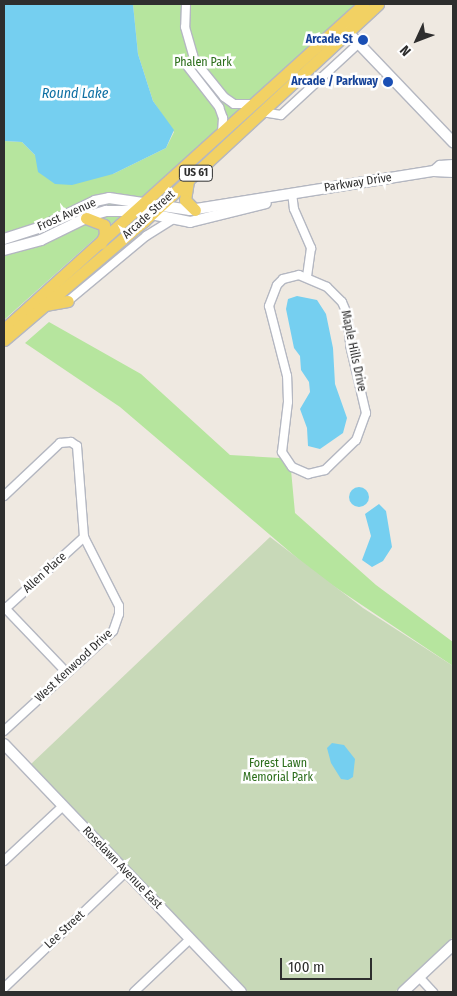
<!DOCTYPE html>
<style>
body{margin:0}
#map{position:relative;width:457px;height:996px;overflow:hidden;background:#efe9e1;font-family:"Fira Sans Condensed",sans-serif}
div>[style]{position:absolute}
.green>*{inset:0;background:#b6e59e}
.cemetery>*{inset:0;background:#c8d9b8}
.water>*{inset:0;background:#75cff0}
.round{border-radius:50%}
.roads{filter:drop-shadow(1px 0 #b4b7c1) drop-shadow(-1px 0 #b4b7c1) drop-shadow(0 1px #b4b7c1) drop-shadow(0 -1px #b4b7c1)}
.street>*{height:8px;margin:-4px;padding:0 4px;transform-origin:4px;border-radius:4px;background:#fff}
.secondary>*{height:10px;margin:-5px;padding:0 5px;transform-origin:5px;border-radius:5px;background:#fff}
.primary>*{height:11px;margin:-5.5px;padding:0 5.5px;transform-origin:5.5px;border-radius:5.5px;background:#f2d163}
.dots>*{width:14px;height:14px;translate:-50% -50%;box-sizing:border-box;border:2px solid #fff;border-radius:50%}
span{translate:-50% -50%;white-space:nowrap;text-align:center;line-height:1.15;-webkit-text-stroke:5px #fff;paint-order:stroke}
.shield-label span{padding:1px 4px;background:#fff;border:1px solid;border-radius:4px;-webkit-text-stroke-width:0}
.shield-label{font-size:11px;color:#2e2e2e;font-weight:700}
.transit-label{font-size:12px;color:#164399;font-weight:700}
.right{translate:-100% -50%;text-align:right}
.park-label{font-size:12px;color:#2c6e1b}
.street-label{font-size:12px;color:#2e2e2e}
.water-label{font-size:14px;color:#0d6fa3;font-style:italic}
.frame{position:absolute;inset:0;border:5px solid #2e2e2e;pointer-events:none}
.north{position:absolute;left:392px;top:15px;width:50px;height:50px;-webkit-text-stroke:4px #fff;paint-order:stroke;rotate:227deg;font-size:14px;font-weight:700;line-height:20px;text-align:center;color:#2e2e2e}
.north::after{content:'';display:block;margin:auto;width:18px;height:22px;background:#2e2e2e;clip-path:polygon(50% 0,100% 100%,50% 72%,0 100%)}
.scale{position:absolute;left:280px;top:958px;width:92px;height:22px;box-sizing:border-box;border:2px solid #2e2e2e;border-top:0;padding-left:6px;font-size:15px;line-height:18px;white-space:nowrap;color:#2e2e2e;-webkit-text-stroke:4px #fff;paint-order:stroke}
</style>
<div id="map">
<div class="green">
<i style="clip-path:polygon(133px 4px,357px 4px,4px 320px,4px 141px,22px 142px,35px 155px,113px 174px,166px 148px,174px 132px,153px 101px,138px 54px)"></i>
<i style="clip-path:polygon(49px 322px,141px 374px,230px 455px,280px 458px,291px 470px,295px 513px,376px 585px,453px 642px,453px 666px,317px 575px,120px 407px,25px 343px)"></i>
</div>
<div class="cemetery">
<i style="clip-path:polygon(270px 537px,363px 608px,453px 666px,453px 937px,395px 992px,246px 992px,30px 765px)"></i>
</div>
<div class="water">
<i style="clip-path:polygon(4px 4px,133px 4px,138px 54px,153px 101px,174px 130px,166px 148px,113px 174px,72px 185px,55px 184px,38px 172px,35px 155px,22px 142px,4px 141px)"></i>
<i style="clip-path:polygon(297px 296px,317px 300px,326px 314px,333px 348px,335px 384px,347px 418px,343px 433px,320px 449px,308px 446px,307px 428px,300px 409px,310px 392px,309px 382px,301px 370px,300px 356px,294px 348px,286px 309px,288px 299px)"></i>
<i class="round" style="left:349px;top:487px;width:20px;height:20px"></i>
<i style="clip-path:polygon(379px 504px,386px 511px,392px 547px,383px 561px,372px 567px,362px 560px,371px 536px,365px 514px)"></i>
<i style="clip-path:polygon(332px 743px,344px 745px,355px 759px,353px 777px,348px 780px,341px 779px,331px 763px,327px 748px)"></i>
</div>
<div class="roads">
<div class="street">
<i style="left:186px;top:4px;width:23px;rotate:92deg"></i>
<i style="left:185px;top:27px;width:35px;rotate:74deg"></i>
<i style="left:195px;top:61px;width:46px;rotate:51.1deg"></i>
<i style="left:224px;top:97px;width:12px;rotate:35deg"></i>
<i style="left:234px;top:104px;width:19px"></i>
<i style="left:195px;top:61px;width:9px;rotate:139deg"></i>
<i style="left:188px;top:67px;width:51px;rotate:52.2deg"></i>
<i style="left:219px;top:107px;width:12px;rotate:70deg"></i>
<i style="left:223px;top:118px;width:14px;rotate:94deg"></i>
<i style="left:262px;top:112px;width:19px;rotate:9deg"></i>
<i style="left:281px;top:115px;width:106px;rotate:-42.7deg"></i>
<i style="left:292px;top:193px;width:16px;rotate:83deg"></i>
<i style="left:294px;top:209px;width:43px;rotate:66.4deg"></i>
<i style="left:311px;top:248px;width:28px;rotate:98deg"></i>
<i style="left:299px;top:275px;width:30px;rotate:23deg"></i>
<i style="left:327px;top:287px;width:21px;rotate:45deg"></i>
<i style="left:342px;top:302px;width:13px;rotate:67deg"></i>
<i style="left:347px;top:314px;width:31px;rotate:84deg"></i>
<i style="left:350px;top:345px;width:70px;rotate:76.8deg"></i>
<i style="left:366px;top:413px;width:29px;rotate:110deg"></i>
<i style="left:356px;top:440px;width:43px;rotate:135.9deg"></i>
<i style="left:325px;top:470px;width:17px;rotate:167deg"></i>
<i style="left:308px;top:474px;width:17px;rotate:-156deg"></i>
<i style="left:292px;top:467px;width:18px;rotate:-124deg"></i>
<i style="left:282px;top:452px;width:50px;rotate:-83.2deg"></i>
<i style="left:288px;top:402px;width:26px;rotate:-92deg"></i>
<i style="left:287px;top:376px;width:72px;rotate:-104.4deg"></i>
<i style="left:269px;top:306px;width:22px;rotate:-69deg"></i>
<i style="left:277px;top:285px;width:8px;rotate:-45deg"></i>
<i style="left:283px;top:279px;width:16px;rotate:-14deg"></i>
<i style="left:68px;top:301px;width:102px;rotate:-39.8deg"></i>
<i style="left:146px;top:236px;width:31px;rotate:-32deg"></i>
<i style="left:4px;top:496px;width:77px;rotate:-43.4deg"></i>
<i style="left:60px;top:443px;width:11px;rotate:-5deg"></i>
<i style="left:71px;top:442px;width:7px;rotate:34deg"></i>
<i style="left:77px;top:446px;width:91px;rotate:85.6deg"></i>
<i style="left:84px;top:537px;width:77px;rotate:63.1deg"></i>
<i style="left:119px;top:606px;width:8px;rotate:90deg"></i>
<i style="left:119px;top:614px;width:18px;rotate:109deg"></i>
<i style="left:113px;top:631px;width:148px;rotate:137.5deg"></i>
<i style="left:4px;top:607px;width:91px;rotate:46.3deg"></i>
<i style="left:5px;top:609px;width:107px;rotate:-42.3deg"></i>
<i style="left:4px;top:861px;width:81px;rotate:-43deg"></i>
<i style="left:419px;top:977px;width:21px;rotate:47deg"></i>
<i style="left:4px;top:988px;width:168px;rotate:-43.6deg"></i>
<i style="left:134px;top:992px;width:77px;rotate:-43.4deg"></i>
</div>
<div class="secondary">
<i style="left:342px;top:26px;width:161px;rotate:46.3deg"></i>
<i style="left:434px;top:171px;width:8px;rotate:-40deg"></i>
<i style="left:440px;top:166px;width:13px;rotate:-4deg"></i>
<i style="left:4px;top:239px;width:40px;rotate:-18deg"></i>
<i style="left:42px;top:227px;width:59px;rotate:-26.1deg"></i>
<i style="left:95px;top:201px;width:14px;rotate:-12deg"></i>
<i style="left:109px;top:198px;width:82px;rotate:8.4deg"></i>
<i style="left:190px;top:210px;width:247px;rotate:-9.1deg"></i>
<i style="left:434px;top:171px;width:19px;rotate:3deg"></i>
<i style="left:4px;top:250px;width:38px;rotate:-15deg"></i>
<i style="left:41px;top:240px;width:57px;rotate:-26.1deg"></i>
<i style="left:92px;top:215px;width:15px;rotate:-16deg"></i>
<i style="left:106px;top:211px;width:30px"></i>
<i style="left:136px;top:211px;width:55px;rotate:11.5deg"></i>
<i style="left:190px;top:222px;width:78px;rotate:-14deg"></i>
<i style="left:4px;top:744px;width:343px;rotate:46.3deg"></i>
<i style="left:403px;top:992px;width:69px;rotate:-43.2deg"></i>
</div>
<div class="primary">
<i style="left:188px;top:181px;width:19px;rotate:99deg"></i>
<i style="left:185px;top:200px;width:14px;rotate:45deg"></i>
<i style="left:86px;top:218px;width:19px;rotate:21deg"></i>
<i style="left:104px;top:225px;width:9px;rotate:84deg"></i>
<i style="left:105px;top:234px;width:10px;rotate:114deg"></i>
<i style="left:45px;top:305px;width:23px;rotate:-10deg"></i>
<i style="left:4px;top:329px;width:485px;rotate:-42.1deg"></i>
<i style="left:4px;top:340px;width:184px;rotate:-40.4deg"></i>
<i style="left:144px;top:221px;width:319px;rotate:-42.8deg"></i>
</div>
</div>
<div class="dots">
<i style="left:363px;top:40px;background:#1a4fb4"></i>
<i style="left:388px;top:82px;background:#1a4fb4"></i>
</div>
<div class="shield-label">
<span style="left:196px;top:173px">US 61</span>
</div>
<div class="transit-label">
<span class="right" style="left:353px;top:40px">Arcade St</span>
<span class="right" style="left:378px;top:82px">Arcade / Parkway</span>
</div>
<div class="park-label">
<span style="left:203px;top:63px">Phalen Park</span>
<span style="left:278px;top:771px">Forest Lawn<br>Memorial Park</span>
</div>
<div class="street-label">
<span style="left:358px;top:183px;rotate:-9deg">Parkway Drive</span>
<span style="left:67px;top:215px;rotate:-24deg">Frost Avenue</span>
<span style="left:149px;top:215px;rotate:-42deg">Arcade Street</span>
<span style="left:353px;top:351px;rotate:78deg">Maple Hills Drive</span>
<span style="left:45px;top:573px;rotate:-42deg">Allen Place</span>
<span style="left:74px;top:666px;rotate:-43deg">West Kenwood Drive</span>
<span style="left:122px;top:868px;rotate:46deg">Roselawn Avenue East</span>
<span style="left:65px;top:930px;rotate:-43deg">Lee Street</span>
</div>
<div class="water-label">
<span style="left:75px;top:94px">Round Lake</span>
</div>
<div class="frame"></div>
<div class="north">N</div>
<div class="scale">100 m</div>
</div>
